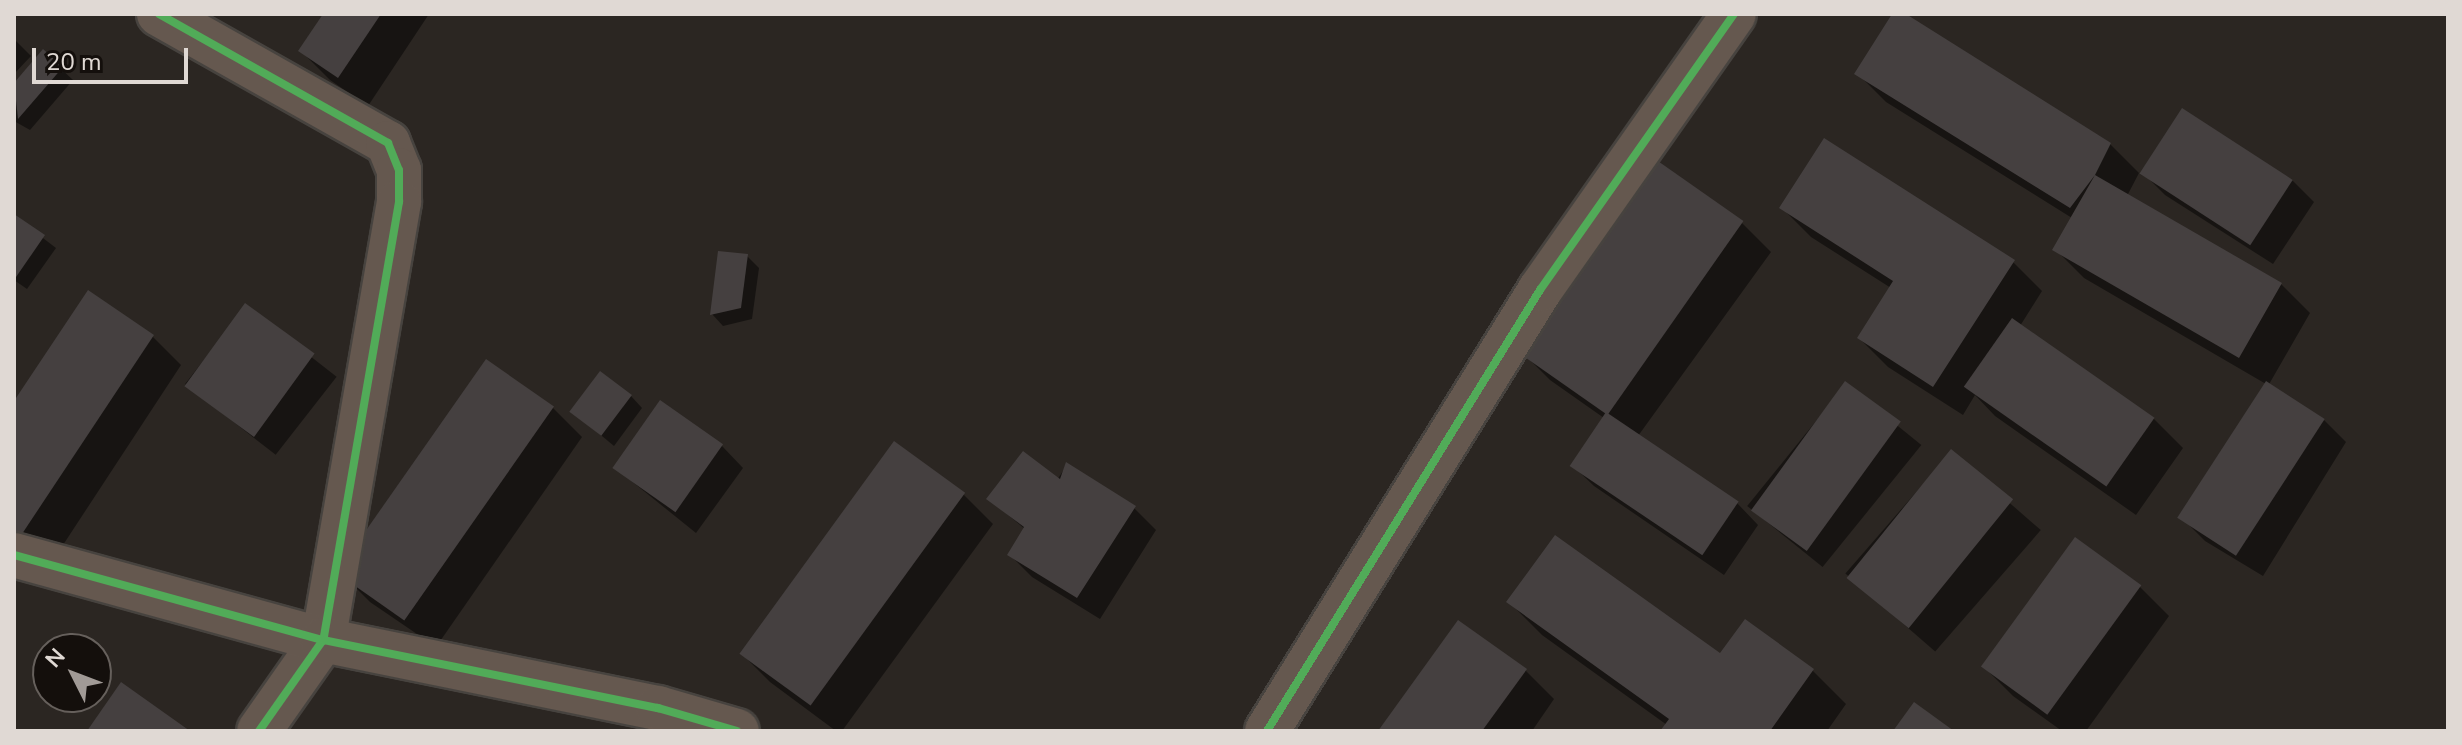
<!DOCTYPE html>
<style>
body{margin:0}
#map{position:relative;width:2462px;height:745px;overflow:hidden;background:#2b2622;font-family:"Nunito Sans",sans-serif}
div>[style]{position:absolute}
.shadow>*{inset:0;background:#0007;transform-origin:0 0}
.building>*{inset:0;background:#454040;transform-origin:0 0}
.roads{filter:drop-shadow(2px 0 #47433f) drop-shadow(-2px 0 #47433f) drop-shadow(0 2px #47433f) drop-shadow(0 -2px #47433f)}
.minor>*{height:44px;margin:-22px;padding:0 22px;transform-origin:22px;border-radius:22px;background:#65584f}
.cycleway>*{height:8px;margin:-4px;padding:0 4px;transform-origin:4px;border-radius:4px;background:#51ab58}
span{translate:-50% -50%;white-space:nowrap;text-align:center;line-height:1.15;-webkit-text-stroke:7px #140f0c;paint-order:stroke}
.frame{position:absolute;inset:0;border:16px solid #e0d9d4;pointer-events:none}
.north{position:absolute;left:32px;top:633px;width:80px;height:80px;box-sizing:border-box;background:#140f0c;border:2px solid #66605c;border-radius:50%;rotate:312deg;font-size:22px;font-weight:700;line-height:32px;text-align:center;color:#e0d9d4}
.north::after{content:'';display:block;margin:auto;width:28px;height:36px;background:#a19a96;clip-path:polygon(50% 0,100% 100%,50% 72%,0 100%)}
.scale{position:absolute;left:32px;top:48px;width:156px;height:36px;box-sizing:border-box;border:4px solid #e0d9d4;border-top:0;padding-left:10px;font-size:24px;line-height:28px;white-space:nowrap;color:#e0d9d4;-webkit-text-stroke:6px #140f0c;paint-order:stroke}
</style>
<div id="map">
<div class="shadow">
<i style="clip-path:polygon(326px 14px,429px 14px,368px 106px,330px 80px,301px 51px)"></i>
<i style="clip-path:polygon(1894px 14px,1902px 14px,2110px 144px,2139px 173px,2127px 196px,2281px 284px,2310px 313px,2268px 386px,2324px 420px,2346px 442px,2263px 576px,2205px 541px,2183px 519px,2266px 384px,2084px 278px,2055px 249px,2072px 218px,1886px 102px,1857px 73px)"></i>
<i style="clip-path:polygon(14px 39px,31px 56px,14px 74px)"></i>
<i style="clip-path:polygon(43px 52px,73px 80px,30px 130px,14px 121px,14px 86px)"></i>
<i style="clip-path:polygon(1656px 162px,1742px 223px,1771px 252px,1638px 436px,1737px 503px,1758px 525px,1724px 575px,1594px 486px,1572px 465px,1604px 418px,1550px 380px,1521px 351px)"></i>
<i style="clip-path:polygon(2143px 173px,2292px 180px,2314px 202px,2273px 264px,2165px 195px)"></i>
<i style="clip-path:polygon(1782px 208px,2013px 262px,2042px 291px,2020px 326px,2154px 419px,2183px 448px,2136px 515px,1995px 416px,1975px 395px,1963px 415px,1888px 367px,1859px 338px,1891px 288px,1811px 237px)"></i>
<i style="clip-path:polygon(14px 216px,56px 248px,27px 289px,14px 280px)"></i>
<i style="clip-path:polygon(747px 256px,759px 268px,752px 319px,723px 326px,712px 314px)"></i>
<i style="left:246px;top:306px;width:115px;height:99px;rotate:38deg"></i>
<i style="clip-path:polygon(152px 336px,181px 365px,42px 577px,14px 558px,14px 405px)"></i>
<i style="clip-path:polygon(486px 362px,553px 408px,582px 437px,436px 647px,370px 602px,341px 573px)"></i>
<i style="left:1846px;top:384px;width:97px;height:157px;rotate:39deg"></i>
<i style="clip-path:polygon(631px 396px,642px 408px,614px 446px,572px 411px)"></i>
<i style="clip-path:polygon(894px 443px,964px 495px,993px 524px,842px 731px,836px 731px,770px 682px,741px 653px)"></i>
<i style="clip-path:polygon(722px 446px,743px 468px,696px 533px,614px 467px)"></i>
<i style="left:1951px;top:452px;width:119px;height:161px;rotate:41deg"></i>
<i style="clip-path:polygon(1067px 465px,1134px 508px,1156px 530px,1100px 619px,1032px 577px,1010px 555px,1026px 530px,989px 499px,1057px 480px)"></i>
<i style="clip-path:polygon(2076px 540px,2140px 587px,2169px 616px,2086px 731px,2062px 731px,2013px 696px,1984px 667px)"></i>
<i style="clip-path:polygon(1509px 602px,1721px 656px,1746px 622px,1813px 671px,1846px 704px,1827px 731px,1663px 731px,1667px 725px,1542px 635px)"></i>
<i style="clip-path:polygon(1525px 670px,1554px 699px,1532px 731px,1380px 731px)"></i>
</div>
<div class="building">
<i style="clip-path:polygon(323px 14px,381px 14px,338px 78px,298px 51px)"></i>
<i style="clip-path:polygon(1892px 14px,1906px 14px,2111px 143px,2095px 175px,2282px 283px,2239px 358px,2052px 250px,2095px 175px,2070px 208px,1854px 74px)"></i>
<i style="clip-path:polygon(43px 49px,63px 67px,18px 119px,14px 83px)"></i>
<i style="left:2182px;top:108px;width:132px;height:78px;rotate:33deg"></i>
<i style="clip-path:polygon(1824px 138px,2015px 260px,1933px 387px,1857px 338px,1893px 281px,1779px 208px)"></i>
<i style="left:1655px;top:159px;width:108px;height:237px;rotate:35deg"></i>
<i style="clip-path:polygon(14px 214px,45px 235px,14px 280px)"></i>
<i style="clip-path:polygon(718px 251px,748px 254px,741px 308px,710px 315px)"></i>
<i style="clip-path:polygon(88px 290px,154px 335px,14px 546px,14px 401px)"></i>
<i style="left:245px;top:303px;width:86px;height:103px;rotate:36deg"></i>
<i style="left:2012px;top:318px;width:174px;height:84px;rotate:35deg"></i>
<i style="left:486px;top:359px;width:83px;height:261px;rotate:35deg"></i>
<i style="left:600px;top:371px;width:40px;height:51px;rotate:37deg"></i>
<i style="left:1845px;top:381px;width:69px;height:160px;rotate:36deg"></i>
<i style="left:2266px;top:381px;width:70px;height:163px;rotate:33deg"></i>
<i style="left:660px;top:400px;width:77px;height:83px;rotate:35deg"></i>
<i style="left:1606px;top:412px;width:160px;height:65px;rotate:34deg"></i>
<i style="left:894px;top:441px;width:88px;height:263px;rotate:36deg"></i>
<i style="left:1951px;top:449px;width:80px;height:166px;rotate:39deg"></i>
<i style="clip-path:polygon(1023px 451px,1060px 479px,1066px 462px,1136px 506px,1077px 598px,1007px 555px,1024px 527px,986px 499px)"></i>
<i style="clip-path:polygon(1555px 535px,1720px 653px,1745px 619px,1814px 669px,1770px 731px,1660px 731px,1669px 719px,1506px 602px)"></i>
<i style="left:2075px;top:537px;width:82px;height:160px;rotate:36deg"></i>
<i style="clip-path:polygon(1458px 620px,1527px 669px,1482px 731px,1378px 731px)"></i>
<i style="clip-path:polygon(121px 682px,190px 731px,87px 731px)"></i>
<i style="clip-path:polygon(1914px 702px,1954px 731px,1893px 731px)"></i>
</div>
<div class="roads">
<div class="minor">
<i style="left:159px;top:14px;width:263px;rotate:29.4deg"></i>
<i style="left:388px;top:143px;width:29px;rotate:68deg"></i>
<i style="left:399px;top:170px;width:32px;rotate:90deg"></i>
<i style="left:399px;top:202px;width:445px;rotate:99.8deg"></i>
<i style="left:323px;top:640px;width:111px;rotate:125.1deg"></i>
<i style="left:14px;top:555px;width:320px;rotate:15.4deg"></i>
<i style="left:323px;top:640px;width:342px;rotate:11.5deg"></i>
<i style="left:658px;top:708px;width:82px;rotate:16.2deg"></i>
<i style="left:1267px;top:731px;width:519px;rotate:-58.24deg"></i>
<i style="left:1540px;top:290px;width:337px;rotate:-54.9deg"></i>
</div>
</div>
<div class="cycleway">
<i style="left:159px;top:14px;width:263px;rotate:29.4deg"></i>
<i style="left:388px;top:143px;width:29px;rotate:68deg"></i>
<i style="left:399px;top:170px;width:32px;rotate:90deg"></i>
<i style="left:399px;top:202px;width:445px;rotate:99.8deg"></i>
<i style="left:323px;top:640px;width:111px;rotate:125.1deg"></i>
<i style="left:14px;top:555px;width:320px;rotate:15.4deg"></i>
<i style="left:323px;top:640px;width:342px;rotate:11.5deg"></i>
<i style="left:658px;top:708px;width:82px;rotate:16.2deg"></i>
<i style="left:1267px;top:731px;width:519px;rotate:-58.24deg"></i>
<i style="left:1540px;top:290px;width:337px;rotate:-54.9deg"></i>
</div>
<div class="frame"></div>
<div class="north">N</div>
<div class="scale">20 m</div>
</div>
